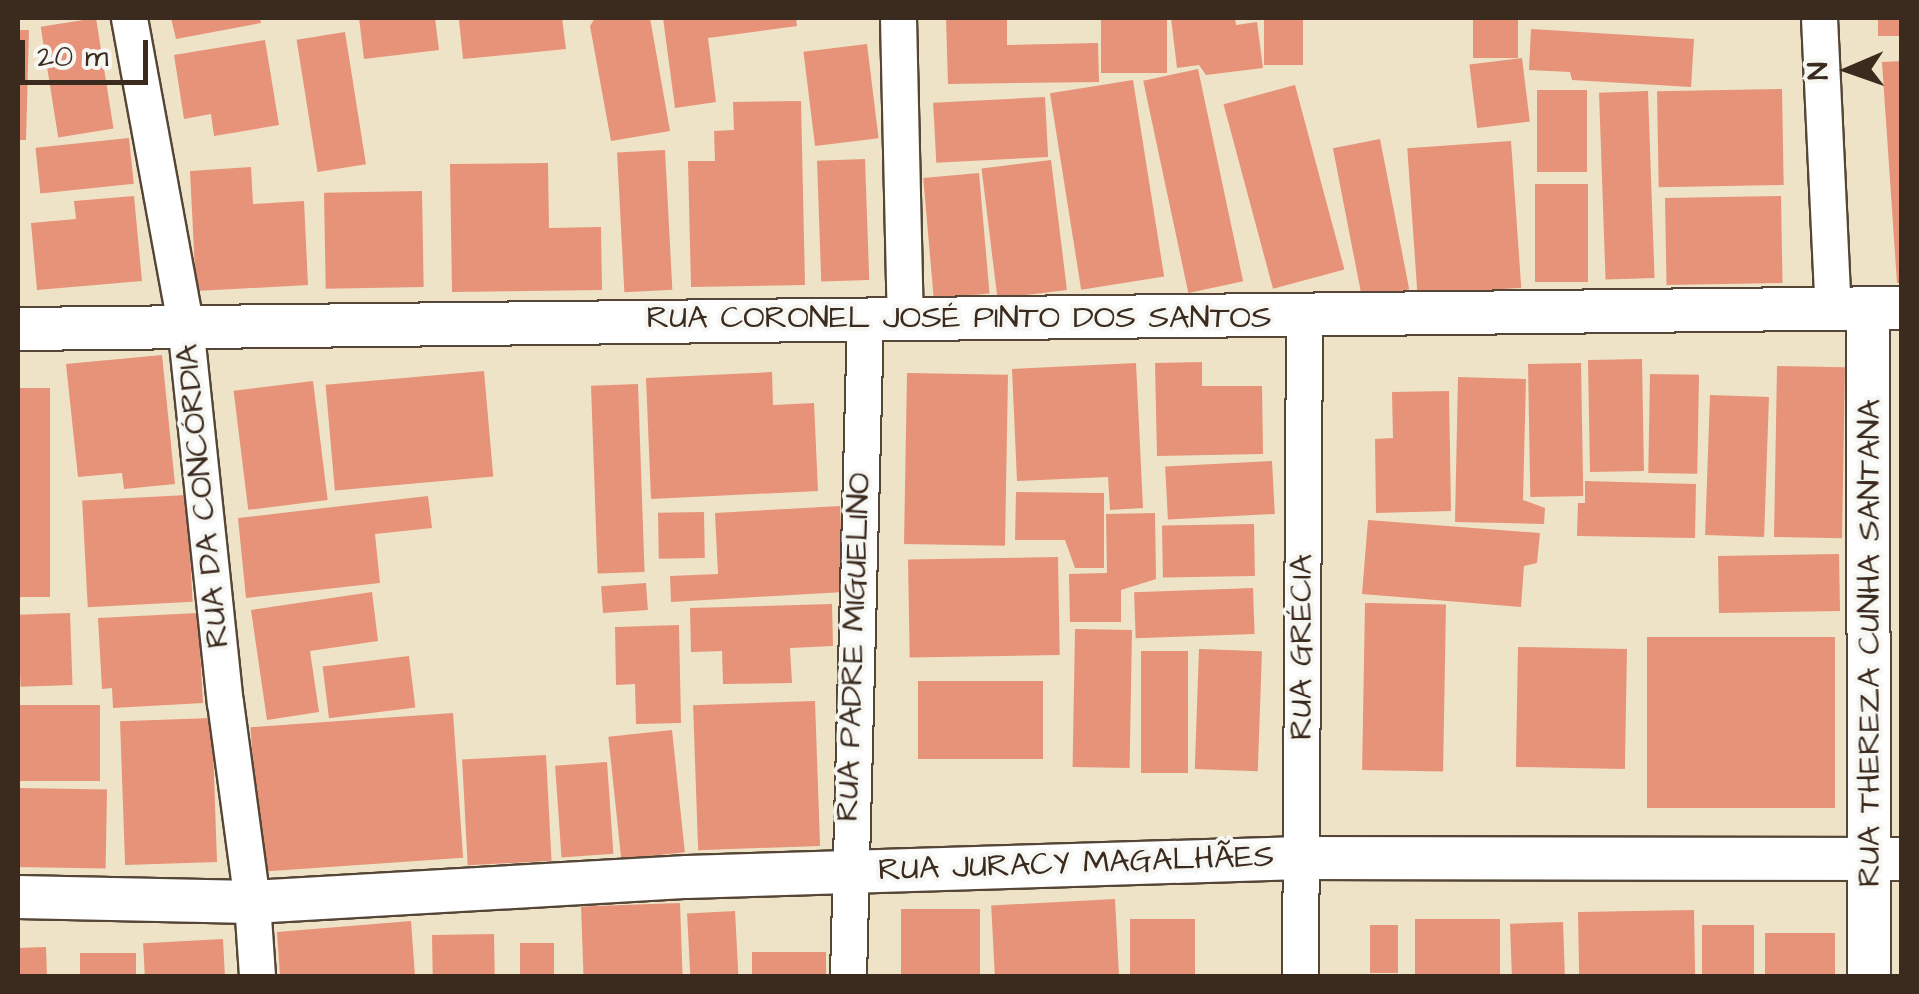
<!DOCTYPE html>
<meta charset="utf-8">
<style>
body{margin:0}
#map{position:relative;width:1919px;height:994px;overflow:hidden;background:#eee3c6;font-family:"Architects Daughter",sans-serif}
div>[style]{position:absolute}
.building>*{inset:0;background:#e6937a;transform-origin:0 0}
.roads{filter:drop-shadow(2px 0 #564637) drop-shadow(-2px 0 #564637) drop-shadow(0 2px #564637) drop-shadow(0 -2px #564637)}
.minor>*{height:35px;margin:-17.5px;padding:0 17.5px;transform-origin:17.5px;border-radius:17.5px;background:#fff}
.tertiary>*{height:42px;margin:-21px;padding:0 21px;transform-origin:21px;border-radius:21px;background:#fff}
span{translate:-50% -50%;white-space:nowrap;text-align:center;line-height:1.15;-webkit-text-stroke:8px #f6f6f2;paint-order:stroke}
.street-label{font-size:32px;color:#3b2a1e}
.frame{position:absolute;inset:0;border:20px solid #3b2a1e;pointer-events:none}
.north{position:absolute;left:1799px;top:20px;width:100px;height:100px;-webkit-text-stroke:8px #f6f6f2;paint-order:stroke;rotate:268deg;font-size:28px;font-weight:700;line-height:40px;text-align:center;color:#3b2a1e}
.north::after{content:'';display:block;margin:auto;width:35px;height:45px;background:#3b2a1e;clip-path:polygon(50% 0,100% 100%,50% 72%,0 100%)}
.scale{position:absolute;left:20px;top:40px;width:128px;height:45px;box-sizing:border-box;border:5px solid #3b2a1e;border-top:0;padding-left:12px;font-size:30px;line-height:35px;white-space:nowrap;color:#3b2a1e;-webkit-text-stroke:8px #f6f6f2;paint-order:stroke}
</style>
<div id="map">
<div class="building">
<i style="left:96px;top:18px;width:112px;height:56px;rotate:81deg"></i>
<i style="clip-path:polygon(171px 18px,260px 18px,261px 23px,176px 39px)"></i>
<i style="clip-path:polygon(359px 18px,435px 18px,439px 50px,364px 59px)"></i>
<i style="clip-path:polygon(481px 18px,562px 18px,566px 49px,463px 59px,459px 20px)"></i>
<i style="clip-path:polygon(595px 18px,650px 18px,670px 131px,611px 141px,590px 26px)"></i>
<i style="clip-path:polygon(663px 18px,796px 18px,797px 26px,708px 38px,716px 102px,675px 108px)"></i>
<i style="clip-path:polygon(946px 18px,1007px 18px,1007px 45px,1098px 43px,1099px 82px,948px 84px)"></i>
<i style="left:1101px;top:18px;width:66px;height:55px"></i>
<i style="clip-path:polygon(1171px 18px,1235px 18px,1236px 25px,1257px 22px,1263px 68px,1206px 75px,1199px 65px,1177px 68px)"></i>
<i style="left:1264px;top:18px;width:39px;height:47px"></i>
<i style="left:1473px;top:18px;width:45px;height:40px"></i>
<i style="left:1878px;top:18px;width:24px;height:18px"></i>
<i style="clip-path:polygon(1531px 29px,1694px 39px,1691px 87px,1572px 80px,1570px 72px,1529px 70px)"></i>
<i style="clip-path:polygon(18px 30px,29px 30px,26px 140px,18px 140px)"></i>
<i style="left:345px;top:32px;width:134px;height:49px;rotate:81deg"></i>
<i style="clip-path:polygon(265px 40px,279px 125px,214px 136px,211px 114px,184px 119px,174px 55px)"></i>
<i style="left:867px;top:44px;width:95px;height:64px;rotate:83deg"></i>
<i style="left:1522px;top:58px;width:64px;height:53px;rotate:83deg"></i>
<i style="clip-path:polygon(1902px 61px,1902px 283px,1897px 283px,1882px 62px)"></i>
<i style="left:1198px;top:69px;width:217px;height:56px;rotate:78deg"></i>
<i style="left:1133px;top:80px;width:199px;height:84px;rotate:81deg"></i>
<i style="left:1295px;top:85px;width:191px;height:74px;rotate:75deg"></i>
<i style="left:1782px;top:89px;width:96px;height:125px;rotate:89deg"></i>
<i style="left:1537px;top:90px;width:50px;height:82px"></i>
<i style="left:1648px;top:91px;width:187px;height:49px;rotate:88deg"></i>
<i style="left:1045px;top:97px;width:60px;height:112px;rotate:87deg"></i>
<i style="clip-path:polygon(801px 101px,805px 285px,691px 287px,688px 161px,715px 161px,714px 131px,734px 130px,733px 102px)"></i>
<i style="left:129px;top:138px;width:46px;height:94px;rotate:84deg"></i>
<i style="left:1380px;top:139px;width:153px;height:48px;rotate:79deg"></i>
<i style="left:1511px;top:141px;width:147px;height:104px;rotate:86deg"></i>
<i style="left:665px;top:150px;width:140px;height:48px;rotate:87deg"></i>
<i style="left:865px;top:159px;width:121px;height:48px;rotate:88deg"></i>
<i style="left:1051px;top:160px;width:131px;height:70px;rotate:83deg"></i>
<i style="clip-path:polygon(548px 163px,549px 228px,601px 227px,602px 290px,452px 292px,450px 164px)"></i>
<i style="clip-path:polygon(251px 167px,253px 204px,304px 201px,308px 285px,196px 291px,190px 171px)"></i>
<i style="left:979px;top:173px;width:121px;height:56px;rotate:85deg"></i>
<i style="left:1535px;top:184px;width:53px;height:98px"></i>
<i style="left:422px;top:191px;width:96px;height:98px;rotate:89deg"></i>
<i style="clip-path:polygon(134px 196px,142px 281px,37px 290px,31px 223px,76px 219px,74px 201px)"></i>
<i style="left:1781px;top:196px;width:87px;height:116px;rotate:89deg"></i>
<i style="clip-path:polygon(162px 355px,175px 484px,124px 489px,122px 473px,78px 477px,66px 364px)"></i>
<i style="left:1642px;top:359px;width:112px;height:54px;rotate:89deg"></i>
<i style="clip-path:polygon(1202px 362px,1202px 386px,1262px 386px,1263px 454px,1157px 456px,1155px 363px)"></i>
<i style="clip-path:polygon(1136px 363px,1143px 508px,1110px 510px,1108px 477px,1017px 481px,1012px 369px)"></i>
<i style="left:1581px;top:363px;width:133px;height:53px;rotate:89deg"></i>
<i style="left:1777px;top:366px;width:68px;height:171px;rotate:1deg"></i>
<i style="left:484px;top:371px;width:106px;height:159px;rotate:85deg"></i>
<i style="clip-path:polygon(772px 372px,773px 405px,814px 403px,818px 491px,651px 499px,646px 378px)"></i>
<i style="left:907px;top:373px;width:101px;height:171px;rotate:1deg"></i>
<i style="left:1650px;top:374px;width:49px;height:99px;rotate:1deg"></i>
<i style="clip-path:polygon(1458px 377px,1526px 379px,1523px 500px,1545px 508px,1544px 524px,1455px 522px)"></i>
<i style="left:313px;top:381px;width:120px;height:80px;rotate:83deg"></i>
<i style="left:638px;top:384px;width:188px;height:47px;rotate:88deg"></i>
<i style="left:18px;top:388px;width:32px;height:209px"></i>
<i style="clip-path:polygon(1449px 391px,1451px 511px,1376px 513px,1375px 439px,1393px 438px,1392px 392px)"></i>
<i style="left:1710px;top:395px;width:59px;height:140px;rotate:2deg"></i>
<i style="left:1272px;top:461px;width:53px;height:107px;rotate:87deg"></i>
<i style="clip-path:polygon(1585px 481px,1696px 484px,1695px 538px,1577px 536px,1578px 503px,1585px 503px)"></i>
<i style="clip-path:polygon(1016px 492px,1104px 493px,1104px 568px,1075px 568px,1065px 540px,1015px 540px)"></i>
<i style="left:187px;top:495px;width:107px;height:105px;rotate:87deg"></i>
<i style="clip-path:polygon(428px 496px,432px 528px,375px 534px,380px 583px,246px 598px,238px 518px)"></i>
<i style="clip-path:polygon(840px 506px,844px 592px,671px 602px,670px 576px,718px 574px,715px 513px)"></i>
<i style="left:704px;top:512px;width:46px;height:46px;rotate:89deg"></i>
<i style="clip-path:polygon(1155px 513px,1156px 579px,1121px 590px,1121px 622px,1070px 622px,1069px 574px,1107px 573px,1106px 514px)"></i>
<i style="clip-path:polygon(1368px 520px,1540px 533px,1537px 563px,1524px 566px,1521px 607px,1362px 594px)"></i>
<i style="left:1254px;top:524px;width:52px;height:92px;rotate:89deg"></i>
<i style="left:1839px;top:554px;width:57px;height:121px;rotate:89deg"></i>
<i style="left:1058px;top:557px;width:98px;height:150px;rotate:89deg"></i>
<i style="left:646px;top:583px;width:27px;height:45px;rotate:86deg"></i>
<i style="left:1253px;top:588px;width:46px;height:119px;rotate:88deg"></i>
<i style="clip-path:polygon(372px 592px,378px 641px,310px 651px,319px 712px,267px 720px,251px 610px)"></i>
<i style="left:1365px;top:603px;width:81px;height:167px;rotate:1deg"></i>
<i style="clip-path:polygon(832px 604px,833px 646px,790px 648px,792px 683px,723px 684px,722px 651px,691px 652px,690px 608px)"></i>
<i style="left:70px;top:613px;width:72px;height:52px;rotate:88deg"></i>
<i style="clip-path:polygon(198px 613px,203px 703px,113px 708px,112px 688px,102px 689px,98px 618px)"></i>
<i style="clip-path:polygon(679px 625px,681px 723px,636px 724px,635px 684px,616px 685px,615px 627px)"></i>
<i style="left:1075px;top:629px;width:57px;height:138px;rotate:1deg"></i>
<i style="left:1835px;top:637px;width:171px;height:188px;rotate:90deg"></i>
<i style="left:1518px;top:647px;width:109px;height:120px;rotate:1deg"></i>
<i style="left:1199px;top:649px;width:63px;height:120px;rotate:2deg"></i>
<i style="left:1188px;top:651px;width:122px;height:47px;rotate:90deg"></i>
<i style="left:409px;top:656px;width:52px;height:87px;rotate:83deg"></i>
<i style="left:918px;top:681px;width:125px;height:78px"></i>
<i style="left:815px;top:701px;width:145px;height:122px;rotate:88deg"></i>
<i style="left:18px;top:705px;width:82px;height:76px"></i>
<i style="left:453px;top:713px;width:145px;height:203px;rotate:86deg"></i>
<i style="left:212px;top:718px;width:144px;height:92px;rotate:88deg"></i>
<i style="left:672px;top:730px;width:123px;height:64px;rotate:84deg"></i>
<i style="left:546px;top:755px;width:106px;height:84px;rotate:87deg"></i>
<i style="left:607px;top:762px;width:92px;height:52px;rotate:86deg"></i>
<i style="left:18px;top:788px;width:89px;height:79px;rotate:1deg"></i>
<i style="left:1115px;top:899px;width:77px;height:124px;rotate:87deg"></i>
<i style="left:680px;top:903px;width:73px;height:99px;rotate:88deg"></i>
<i style="left:901px;top:909px;width:79px;height:67px"></i>
<i style="left:1694px;top:910px;width:66px;height:116px;rotate:89deg"></i>
<i style="left:735px;top:911px;width:65px;height:48px;rotate:87deg"></i>
<i style="left:1130px;top:919px;width:65px;height:57px"></i>
<i style="left:1415px;top:919px;width:85px;height:57px"></i>
<i style="clip-path:polygon(411px 921px,415px 976px,280px 976px,277px 932px)"></i>
<i style="left:1563px;top:922px;width:54px;height:53px;rotate:88deg"></i>
<i style="left:1370px;top:925px;width:28px;height:48px"></i>
<i style="left:1754px;top:925px;width:51px;height:52px;rotate:90deg"></i>
<i style="left:1765px;top:933px;width:70px;height:43px"></i>
<i style="left:494px;top:934px;width:42px;height:62px;rotate:89deg"></i>
<i style="left:223px;top:939px;width:37px;height:80px;rotate:87deg"></i>
<i style="left:520px;top:943px;width:34px;height:33px"></i>
<i style="left:46px;top:947px;width:29px;height:28px;rotate:88deg"></i>
<i style="left:752px;top:952px;width:74px;height:24px"></i>
<i style="left:136px;top:953px;width:23px;height:56px;rotate:90deg"></i>
</div>
<div class="roads">
<div class="minor">
<i style="left:129px;top:18px;width:311px;rotate:79.6deg"></i>
<i style="left:185px;top:324px;width:380px;rotate:84deg"></i>
<i style="left:225px;top:702px;width:202px;rotate:82.3deg"></i>
<i style="left:252px;top:902px;width:74px;rotate:86.1deg"></i>
<i style="left:898px;top:18px;width:299px;rotate:88.7deg"></i>
<i style="left:1819px;top:18px;width:292px;rotate:87.3deg"></i>
<i style="left:848px;top:976px;width:658px;rotate:-88.52deg"></i>
<i style="left:1300px;top:976px;width:659px;rotate:-89.65deg"></i>
</div>
<div class="tertiary">
<i style="left:1868px;top:309px;width:667px;rotate:89.91deg"></i>
<i style="left:18px;top:329px;width:1884px;rotate:-0.64deg"></i>
<i style="left:18px;top:897px;width:234px;rotate:1.2deg"></i>
<i style="left:252px;top:902px;width:436px;rotate:-3.3deg"></i>
<i style="left:687px;top:877px;width:614px;rotate:-1.77deg"></i>
<i style="left:1301px;top:858px;width:601px;rotate:0.1deg"></i>
</div>
</div>
<div class="street-label">
<span style="left:959px;top:318px">RUA CORONEL JOSÉ PINTO DOS SANTOS</span>
<span style="left:203px;top:496px;rotate:-96deg">RUA DA CONCÓRDIA</span>
<span style="left:1870px;top:643px;rotate:-90deg">RUA THEREZA CUNHA SANTANA</span>
<span style="left:854px;top:647px;rotate:-88deg">RUA PADRE MIGUELINO</span>
<span style="left:1302px;top:647px;rotate:-90deg">RUA GRÉCIA</span>
<span style="left:1076px;top:864px;rotate:-2deg">RUA JURACY MAGALHÃES</span>
</div>
<div class="frame"></div>
<div class="north">N</div>
<div class="scale">20 m</div>
</div>
